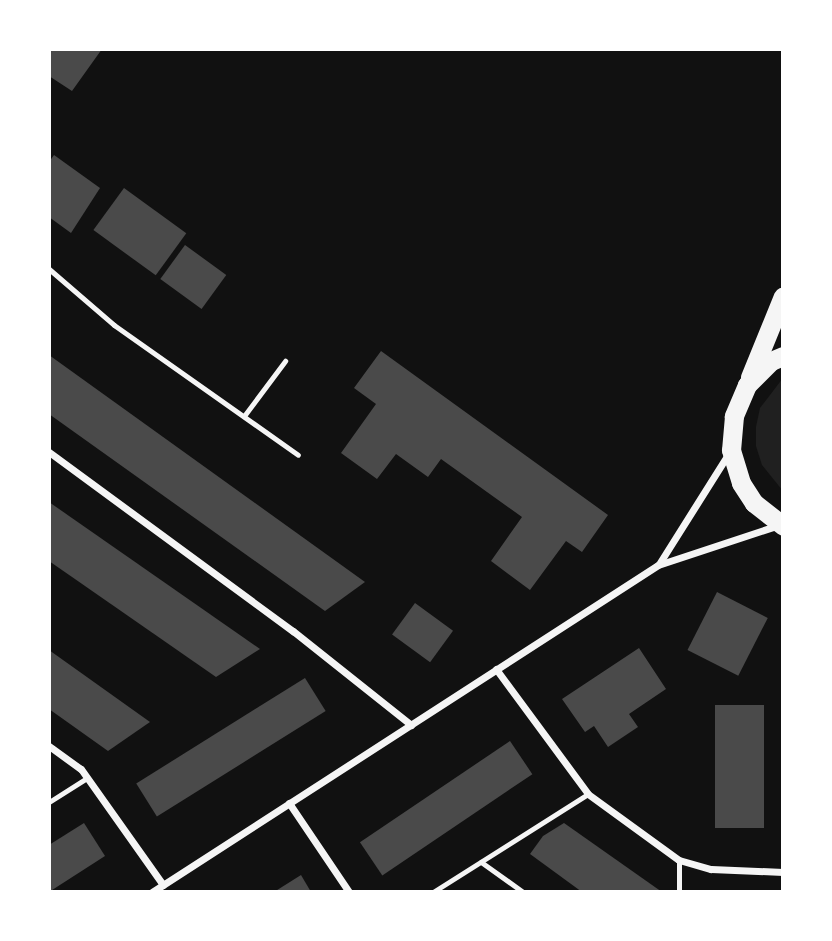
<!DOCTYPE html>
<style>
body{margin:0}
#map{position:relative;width:832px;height:941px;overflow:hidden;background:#111;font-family:"PT Sans",sans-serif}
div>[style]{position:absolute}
.green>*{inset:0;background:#202020}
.building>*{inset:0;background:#4a4a4a;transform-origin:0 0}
.service>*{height:5px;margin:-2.5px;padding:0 2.5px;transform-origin:2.5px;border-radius:2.5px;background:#f5f5f5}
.minor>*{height:7px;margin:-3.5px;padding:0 3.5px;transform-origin:3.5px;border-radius:3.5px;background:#f5f5f5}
.trunk>*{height:19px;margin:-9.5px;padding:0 9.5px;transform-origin:9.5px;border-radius:9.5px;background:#f5f5f5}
span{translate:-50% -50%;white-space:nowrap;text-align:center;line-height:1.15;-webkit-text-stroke:7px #fff;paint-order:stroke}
.frame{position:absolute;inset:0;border:51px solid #fff;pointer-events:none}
</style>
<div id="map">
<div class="green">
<i style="clip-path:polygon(783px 378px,783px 491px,762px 465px,756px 446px,756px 427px,760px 408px)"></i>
</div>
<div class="building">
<i style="clip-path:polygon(49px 49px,102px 49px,72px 91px,49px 76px)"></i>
<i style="clip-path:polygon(54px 155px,100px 188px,71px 233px,49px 217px,49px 162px)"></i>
<i style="left:124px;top:188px;width:77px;height:52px;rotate:36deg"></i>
<i style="left:185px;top:245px;width:51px;height:42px;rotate:36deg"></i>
<i style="clip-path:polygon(381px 351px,608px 515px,582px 552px,566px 541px,530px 590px,491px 561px,522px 517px,441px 459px,428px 477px,396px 454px,377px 479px,341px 453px,376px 404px,354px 388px)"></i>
<i style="clip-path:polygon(49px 355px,365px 582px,325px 611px,49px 414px)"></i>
<i style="clip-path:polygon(49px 502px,260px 649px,216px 677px,49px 561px)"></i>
<i style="left:717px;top:592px;width:57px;height:65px;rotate:27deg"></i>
<i style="left:415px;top:603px;width:47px;height:39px;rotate:36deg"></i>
<i style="clip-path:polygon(639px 648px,666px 689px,629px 714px,638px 727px,608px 747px,594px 726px,585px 732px,562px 699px)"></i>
<i style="clip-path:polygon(49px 650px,150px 722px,108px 751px,49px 709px)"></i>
<i style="left:305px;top:678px;width:39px;height:199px;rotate:58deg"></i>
<i style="left:715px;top:705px;width:49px;height:123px"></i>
<i style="left:510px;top:741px;width:40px;height:181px;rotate:56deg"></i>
<i style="clip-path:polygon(84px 823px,105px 856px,49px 892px,49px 845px)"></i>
<i style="clip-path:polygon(564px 823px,662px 892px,582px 892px,530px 854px,543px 836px)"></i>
<i style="clip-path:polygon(301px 875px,311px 892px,274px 892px)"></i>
</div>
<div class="service">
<i style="left:49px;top:269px;width:86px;rotate:40.7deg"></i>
<i style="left:114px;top:325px;width:225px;rotate:35.2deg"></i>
<i style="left:244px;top:416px;width:69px;rotate:-53.3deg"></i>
<i style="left:49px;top:802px;width:45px;rotate:-32.3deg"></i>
<i style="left:481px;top:862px;width:52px;rotate:35.5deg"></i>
<i style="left:433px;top:892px;width:183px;rotate:-32.3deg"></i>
<i style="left:679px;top:892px;width:32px;rotate:-90deg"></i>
</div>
<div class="minor">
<i style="left:49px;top:452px;width:303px;rotate:36.3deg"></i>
<i style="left:293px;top:631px;width:151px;rotate:38.5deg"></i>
<i style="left:659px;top:564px;width:131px;rotate:-57.8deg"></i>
<i style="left:496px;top:669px;width:155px;rotate:53.6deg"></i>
<i style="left:588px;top:794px;width:112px;rotate:36deg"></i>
<i style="left:679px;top:860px;width:33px;rotate:16deg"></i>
<i style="left:711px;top:869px;width:72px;rotate:2.4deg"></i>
<i style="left:49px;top:746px;width:39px;rotate:36deg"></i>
<i style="left:81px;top:769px;width:142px;rotate:54.7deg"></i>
<i style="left:289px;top:803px;width:107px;rotate:56deg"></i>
<i style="left:152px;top:892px;width:602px;rotate:-32.87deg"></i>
<i style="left:658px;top:565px;width:124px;rotate:-18.3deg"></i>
</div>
<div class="trunk">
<i style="left:783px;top:356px;width:13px;rotate:157deg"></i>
<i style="left:771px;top:361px;width:34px;rotate:135deg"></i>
<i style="left:747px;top:385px;width:34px;rotate:113deg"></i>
<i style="left:734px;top:416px;width:34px;rotate:95deg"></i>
<i style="left:731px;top:450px;width:34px;rotate:73deg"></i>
<i style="left:741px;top:483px;width:24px;rotate:57deg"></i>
<i style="left:754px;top:503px;width:37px;rotate:38deg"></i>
<i style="left:750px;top:377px;width:87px;rotate:-67.8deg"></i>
</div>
<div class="frame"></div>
</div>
